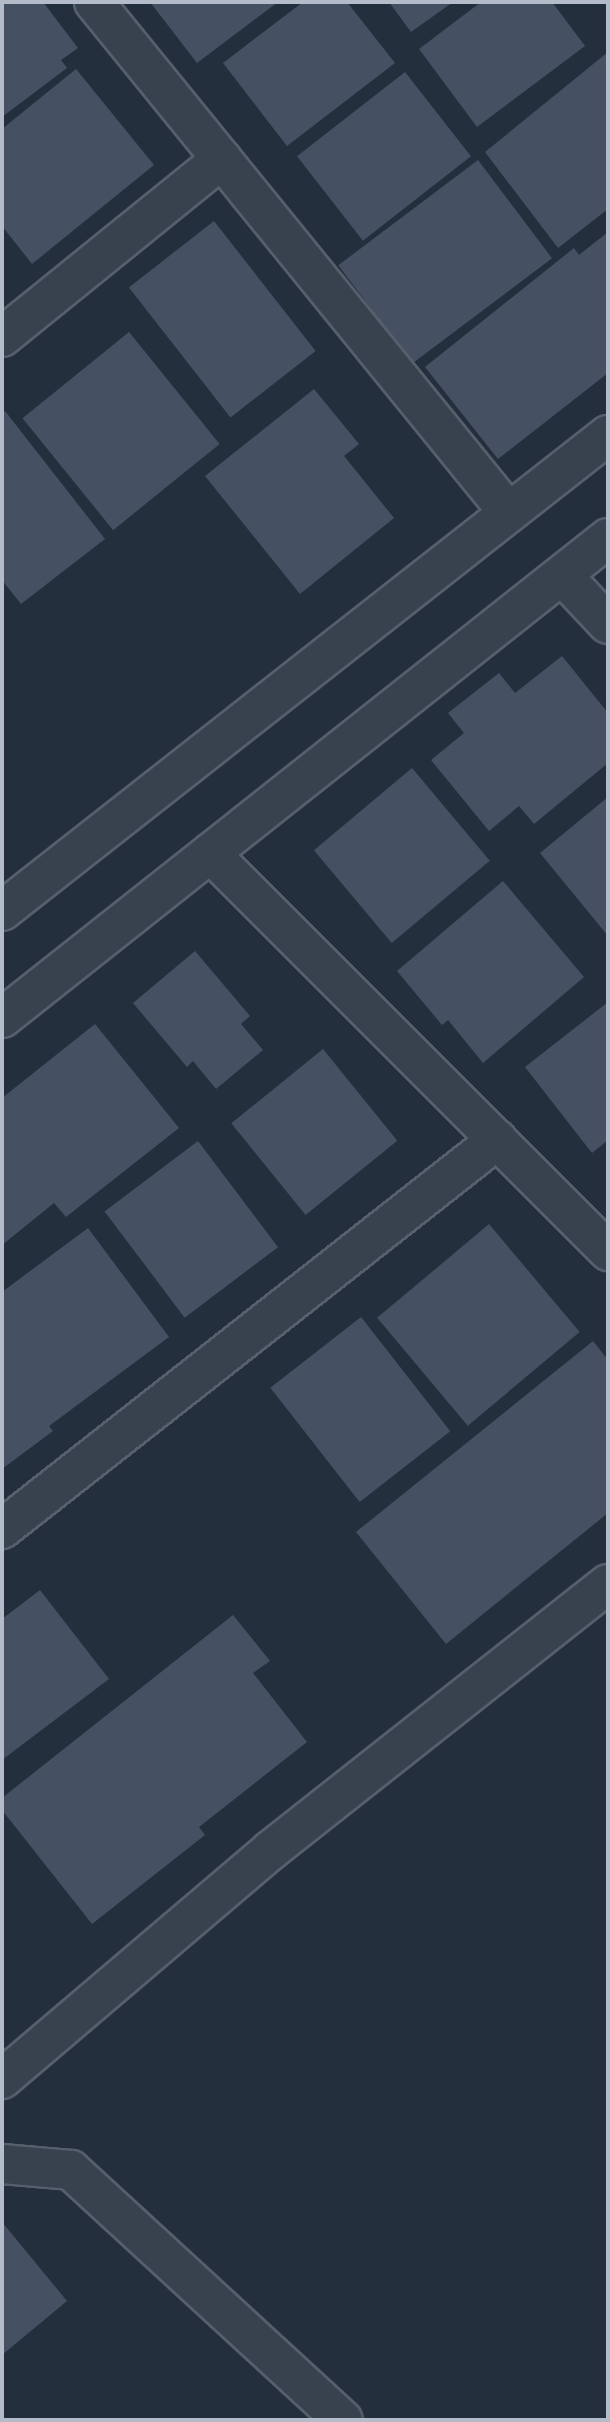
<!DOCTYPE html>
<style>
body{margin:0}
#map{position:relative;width:610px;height:2422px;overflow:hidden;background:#242f3e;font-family:"Public Sans",sans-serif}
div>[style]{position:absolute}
.building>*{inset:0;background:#455162;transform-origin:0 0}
.roads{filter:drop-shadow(2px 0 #565f6c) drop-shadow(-2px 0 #565f6c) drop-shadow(0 2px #565f6c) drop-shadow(0 -2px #565f6c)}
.minor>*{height:38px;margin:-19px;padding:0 19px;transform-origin:19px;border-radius:19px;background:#38414e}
span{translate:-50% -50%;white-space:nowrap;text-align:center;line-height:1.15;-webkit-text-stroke:7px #1d2633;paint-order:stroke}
.frame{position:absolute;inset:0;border:4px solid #b4bcc9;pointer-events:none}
</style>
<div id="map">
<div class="building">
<i style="clip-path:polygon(2px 2px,43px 2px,78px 48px,61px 60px,67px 68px,2px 117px)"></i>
<i style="clip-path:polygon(150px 2px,278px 2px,197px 63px)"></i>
<i style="clip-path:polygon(303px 2px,347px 2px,395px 63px,287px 146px,223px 63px)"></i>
<i style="clip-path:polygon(389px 2px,453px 2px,411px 32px)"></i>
<i style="clip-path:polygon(481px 2px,552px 2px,585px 46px,477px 127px,419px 49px)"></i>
<i style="clip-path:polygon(608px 52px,608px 209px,558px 248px,485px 152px)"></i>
<i style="clip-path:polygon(76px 69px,154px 165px,32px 264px,2px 226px,2px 129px)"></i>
<i style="left:405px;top:72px;width:107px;height:137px;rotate:52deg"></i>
<i style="left:478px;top:160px;width:123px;height:175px;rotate:53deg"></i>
<i style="left:214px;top:221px;width:165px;height:108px;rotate:52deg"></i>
<i style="clip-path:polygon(608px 232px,608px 373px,498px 459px,425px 367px,574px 248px,579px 255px)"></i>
<i style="left:129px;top:332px;width:144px;height:137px;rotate:51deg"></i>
<i style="clip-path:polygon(314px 389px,359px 444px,344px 456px,394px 518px,300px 594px,205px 476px)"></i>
<i style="clip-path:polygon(5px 411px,105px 539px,21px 604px,2px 580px,2px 414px)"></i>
<i style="clip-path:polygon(562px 656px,608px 713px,608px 763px,534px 824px,519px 806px,489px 831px,431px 760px,464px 733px,448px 713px,499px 673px,515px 693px)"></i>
<i style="left:412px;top:768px;width:121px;height:128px;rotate:50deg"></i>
<i style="clip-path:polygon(608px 797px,608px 936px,540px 853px)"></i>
<i style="clip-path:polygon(503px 881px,584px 977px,483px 1063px,448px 1020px,442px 1025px,397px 971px)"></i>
<i style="clip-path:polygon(195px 951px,250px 1016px,241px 1024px,263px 1050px,216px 1089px,193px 1061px,187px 1067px,133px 1003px)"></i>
<i style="clip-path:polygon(608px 1002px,608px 1140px,592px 1153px,525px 1067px)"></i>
<i style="clip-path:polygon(95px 1024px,179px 1128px,66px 1217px,54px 1203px,2px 1245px,2px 1098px)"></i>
<i style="left:323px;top:1049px;width:118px;height:118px;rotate:51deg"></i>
<i style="left:198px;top:1141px;width:133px;height:117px;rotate:53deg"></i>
<i style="left:489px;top:1224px;width:141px;height:146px;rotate:50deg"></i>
<i style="clip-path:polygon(88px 1228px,169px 1337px,49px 1426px,53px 1431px,2px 1469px,2px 1292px)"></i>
<i style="left:361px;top:1317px;width:145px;height:115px;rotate:52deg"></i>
<i style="clip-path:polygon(593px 1341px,608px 1360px,608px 1513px,446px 1644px,356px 1532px)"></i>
<i style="clip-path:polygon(40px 1590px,109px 1679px,2px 1760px,2px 1619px)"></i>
<i style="clip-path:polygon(233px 1615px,270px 1661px,253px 1673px,307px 1742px,199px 1827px,205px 1835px,92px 1924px,2px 1810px,2px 1798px)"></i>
<i style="clip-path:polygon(2px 2222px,67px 2301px,2px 2355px)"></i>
</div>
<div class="roads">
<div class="minor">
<i style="left:94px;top:2px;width:658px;rotate:50.92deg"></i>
<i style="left:2px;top:337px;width:283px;rotate:-39deg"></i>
<i style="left:562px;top:575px;width:67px;rotate:46.8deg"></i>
<i style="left:210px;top:853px;width:563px;rotate:45deg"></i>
<i style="left:2px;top:911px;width:771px;rotate:-38.15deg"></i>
<i style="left:2px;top:1018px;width:773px;rotate:-38.38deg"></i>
<i style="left:2px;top:1529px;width:630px;rotate:-38.16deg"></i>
<i style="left:2px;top:2079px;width:353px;rotate:-40.4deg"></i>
<i style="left:271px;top:1850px;width:429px;rotate:-38.3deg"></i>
<i style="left:2px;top:2164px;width:69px;rotate:5deg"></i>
<i style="left:71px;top:2170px;width:369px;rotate:42.6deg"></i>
</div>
</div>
<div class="frame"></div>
</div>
